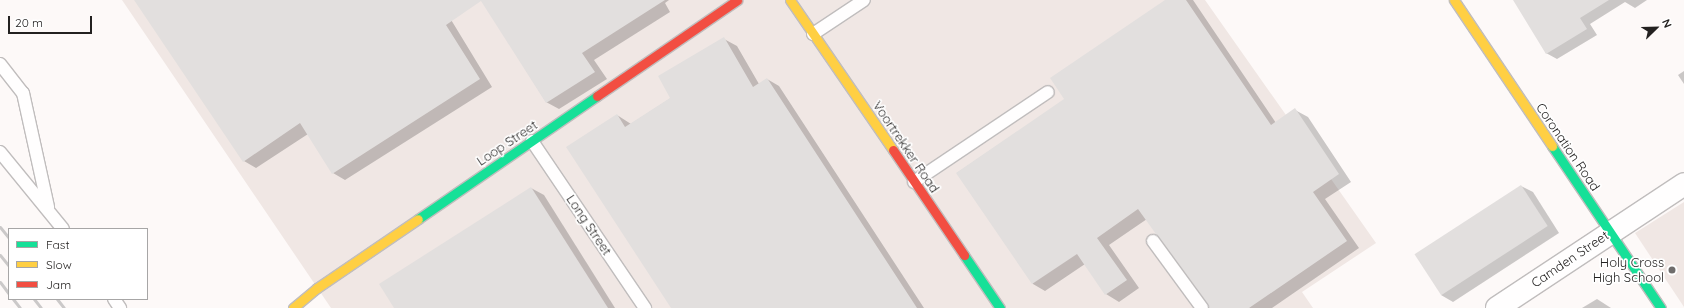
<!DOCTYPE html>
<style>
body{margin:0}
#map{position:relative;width:1684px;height:308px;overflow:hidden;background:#fdf9f8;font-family:Quicksand,sans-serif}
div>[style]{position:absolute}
.built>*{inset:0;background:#f0e7e4}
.shadow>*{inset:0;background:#0003}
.building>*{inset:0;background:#e2dfde;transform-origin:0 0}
.roads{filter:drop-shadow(1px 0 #c0bdbd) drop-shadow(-1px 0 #c0bdbd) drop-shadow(0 1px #c0bdbd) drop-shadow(0 -1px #c0bdbd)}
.lane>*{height:12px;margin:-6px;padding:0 6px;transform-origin:6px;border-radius:6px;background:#fffefe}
.street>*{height:22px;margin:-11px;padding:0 11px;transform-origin:11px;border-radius:11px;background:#fffefe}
.fast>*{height:9px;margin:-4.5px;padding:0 4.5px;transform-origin:4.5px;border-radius:4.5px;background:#16e098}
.slow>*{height:9px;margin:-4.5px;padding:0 4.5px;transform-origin:4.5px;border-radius:4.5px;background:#ffcf43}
.jam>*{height:9px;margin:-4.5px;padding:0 4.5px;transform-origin:4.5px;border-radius:4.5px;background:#f24e42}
.rail>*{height:3px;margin:-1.5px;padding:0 1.5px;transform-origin:1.5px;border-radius:1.5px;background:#cbc9c9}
.dots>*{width:11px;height:11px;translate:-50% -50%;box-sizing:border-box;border:2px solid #fff;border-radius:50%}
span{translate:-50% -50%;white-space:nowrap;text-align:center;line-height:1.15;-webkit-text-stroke:3.5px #fff;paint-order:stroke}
.street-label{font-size:13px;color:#232120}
.poi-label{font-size:13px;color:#232120}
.right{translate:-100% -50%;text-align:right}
.legend{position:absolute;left:8px;top:228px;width:140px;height:72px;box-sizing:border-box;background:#fff;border:1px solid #a7a6a6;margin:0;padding:5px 7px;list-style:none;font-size:12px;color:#232120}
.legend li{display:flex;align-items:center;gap:8px;height:20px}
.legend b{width:20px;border:1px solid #a7a6a6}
.north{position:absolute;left:1636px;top:8px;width:40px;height:40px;-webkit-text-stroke:3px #fff;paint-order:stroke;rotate:67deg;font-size:11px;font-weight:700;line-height:16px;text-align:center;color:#232120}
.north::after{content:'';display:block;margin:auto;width:14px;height:18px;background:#232120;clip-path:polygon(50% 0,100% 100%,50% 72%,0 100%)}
.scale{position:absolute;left:8px;top:16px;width:84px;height:18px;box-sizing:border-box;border:2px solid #232120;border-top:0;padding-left:5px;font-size:12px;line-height:14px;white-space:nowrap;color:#232120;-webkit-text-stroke:3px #fff;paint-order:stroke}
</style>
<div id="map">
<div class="built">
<i style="clip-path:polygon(122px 0,1205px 0,1376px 243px,1302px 292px,1313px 308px,331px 308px)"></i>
<i style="clip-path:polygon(1684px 202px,1684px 307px,1635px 233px)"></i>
</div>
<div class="shadow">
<i style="clip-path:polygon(135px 0,439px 0,492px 87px,345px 180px,333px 173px,308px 134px,256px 168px,244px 161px)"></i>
<i style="clip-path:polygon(482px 0,669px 0,665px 3px,670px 12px,594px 60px,607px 79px,559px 109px,546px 102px)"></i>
<i style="clip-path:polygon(1167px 0,1193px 0,1276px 123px,1295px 110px,1308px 117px,1351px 182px,1325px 199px,1359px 248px,1272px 308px,1209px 308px,1147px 219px,1109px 245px,1139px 288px,1119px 302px,1106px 294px,1085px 264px,1045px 291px,1033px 284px,957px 173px,1066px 99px)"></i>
<i style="clip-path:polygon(1517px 0,1647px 0,1635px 8px,1625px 2px,1590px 24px,1597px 35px,1557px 59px,1546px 53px)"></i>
<i style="clip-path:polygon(724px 39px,737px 46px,759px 84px,767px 79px,779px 86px,924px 308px,672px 308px,617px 115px,631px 124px,671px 98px)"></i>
<i style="clip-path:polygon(1684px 71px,1684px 84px,1678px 75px)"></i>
<i style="clip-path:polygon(1521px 186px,1533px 192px,1559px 233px,1453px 302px,1441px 295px)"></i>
<i style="clip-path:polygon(531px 188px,544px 195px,615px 308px,395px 308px)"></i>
<i style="clip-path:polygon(1597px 299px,1611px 308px,1582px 308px)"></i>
</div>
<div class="building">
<i style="clip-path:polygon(134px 0,665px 0,582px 53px,595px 72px,546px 103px,481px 1px,446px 25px,480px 79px,332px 174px,300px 123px,243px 162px)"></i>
<i style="clip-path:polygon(1165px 0,1186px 0,1271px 125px,1295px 108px,1339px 174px,1313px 192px,1347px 241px,1249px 308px,1209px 308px,1138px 209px,1097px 238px,1127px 280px,1105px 295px,1077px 254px,1032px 284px,956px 173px,1064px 99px,1050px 78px)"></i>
<i style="clip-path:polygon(1513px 0,1609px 0,1580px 18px,1587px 29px,1546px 54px)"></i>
<i style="clip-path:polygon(724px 37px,753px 87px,767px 78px,917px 308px,671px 308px,566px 147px,617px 114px,625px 127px,670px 98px,658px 76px)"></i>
<i style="left:1521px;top:185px;width:49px;height:127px;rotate:57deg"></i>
<i style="clip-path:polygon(531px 187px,608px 308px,394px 308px,379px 284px)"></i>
</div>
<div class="roads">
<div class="lane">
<i style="left:813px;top:34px;width:61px;rotate:-33.7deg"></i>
<i style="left:0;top:64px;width:37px;rotate:52deg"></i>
<i style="left:23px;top:93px;width:117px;rotate:77.6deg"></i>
<i style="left:532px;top:141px;width:202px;rotate:55.9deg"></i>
<i style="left:0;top:152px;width:99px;rotate:50.7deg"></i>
<i style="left:914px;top:182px;width:161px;rotate:-33.9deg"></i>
<i style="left:1153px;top:241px;width:83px;rotate:53.8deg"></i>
<i style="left:114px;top:299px;width:11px;rotate:56deg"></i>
</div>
<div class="street">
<i style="left:1497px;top:308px;width:224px;rotate:-33.5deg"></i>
</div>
<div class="fast">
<i style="left:1552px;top:146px;width:195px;rotate:56.1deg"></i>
<i style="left:418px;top:219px;width:217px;rotate:-34.5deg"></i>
<i style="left:964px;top:255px;width:64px;rotate:55.8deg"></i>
</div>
<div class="slow">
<i style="left:790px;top:0;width:182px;rotate:55.5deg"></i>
<i style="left:1454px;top:0;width:176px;rotate:56.1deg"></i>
<i style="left:293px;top:308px;width:31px;rotate:-40deg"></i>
<i style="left:317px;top:288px;width:122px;rotate:-34.3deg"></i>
</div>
<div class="jam">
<i style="left:597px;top:96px;width:170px;rotate:-34.4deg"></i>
<i style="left:893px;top:150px;width:127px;rotate:55.9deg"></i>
</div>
</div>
<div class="rail">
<i style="left:0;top:227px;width:14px;rotate:51deg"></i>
<i style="left:0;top:255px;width:14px;rotate:51deg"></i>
<i style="left:0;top:282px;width:15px;rotate:53deg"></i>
<i style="left:13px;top:299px;width:11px;rotate:52deg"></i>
<i style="left:34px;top:299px;width:11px;rotate:52deg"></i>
<i style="left:57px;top:299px;width:11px;rotate:52deg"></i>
</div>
<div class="dots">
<i style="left:1672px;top:270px;background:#6f6d6c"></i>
</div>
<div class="street-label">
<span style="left:507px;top:143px;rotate:-34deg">Loop Street</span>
<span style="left:906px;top:147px;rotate:56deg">Voortrekker Road</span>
<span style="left:1568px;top:147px;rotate:56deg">Coronation Road</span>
<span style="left:589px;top:225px;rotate:56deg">Long Street</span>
<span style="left:1570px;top:259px;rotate:-34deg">Camden Street</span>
</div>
<div class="poi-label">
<span class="right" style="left:1664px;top:270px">Holy Cross<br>High School</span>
</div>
<ul class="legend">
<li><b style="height:5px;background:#16e098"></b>Fast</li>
<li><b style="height:5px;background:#ffcf43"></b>Slow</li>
<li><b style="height:5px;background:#f24e42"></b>Jam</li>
</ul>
<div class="north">N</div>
<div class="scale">20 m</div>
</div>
